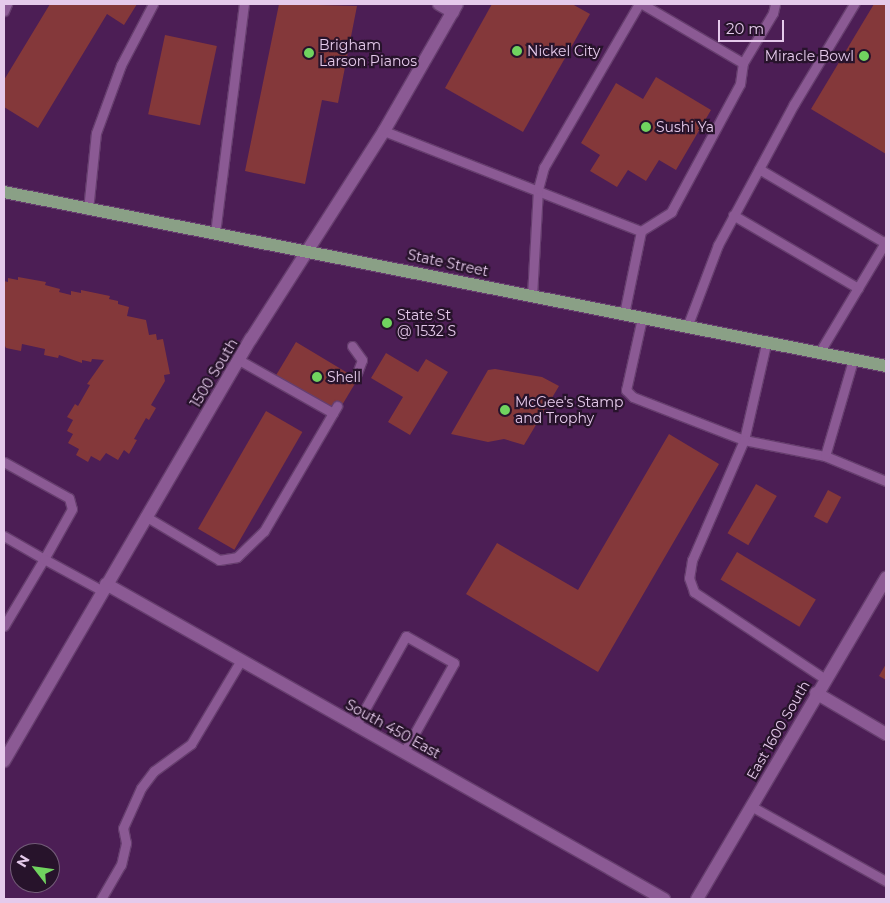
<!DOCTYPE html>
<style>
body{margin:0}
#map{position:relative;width:890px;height:903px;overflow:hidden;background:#4c1e55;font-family:Montserrat,sans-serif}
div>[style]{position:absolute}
.building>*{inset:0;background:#84383a;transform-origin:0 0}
.roads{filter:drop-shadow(1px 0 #663e6e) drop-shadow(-1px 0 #663e6e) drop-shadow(0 1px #663e6e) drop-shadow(0 -1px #663e6e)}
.lane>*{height:9px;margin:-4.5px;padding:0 4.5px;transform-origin:4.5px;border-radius:4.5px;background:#8b5a94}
.street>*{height:12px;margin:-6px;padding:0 6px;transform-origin:6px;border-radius:6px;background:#8b5a94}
.secondary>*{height:12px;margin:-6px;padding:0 6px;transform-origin:6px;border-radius:6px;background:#8b5a94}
.primary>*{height:12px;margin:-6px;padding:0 6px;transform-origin:6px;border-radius:6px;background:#8aa086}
.dots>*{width:14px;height:14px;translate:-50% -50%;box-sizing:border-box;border:2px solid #27132b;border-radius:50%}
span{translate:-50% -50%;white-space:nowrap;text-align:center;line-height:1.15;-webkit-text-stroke:4.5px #27132b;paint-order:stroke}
.poi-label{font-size:14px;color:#e5caeb}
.left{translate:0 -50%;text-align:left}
.right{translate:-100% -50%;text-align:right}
.street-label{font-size:14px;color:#e5caeb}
.frame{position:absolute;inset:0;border:5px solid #e5caeb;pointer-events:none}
.north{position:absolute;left:10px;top:843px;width:50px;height:50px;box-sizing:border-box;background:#27132b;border:1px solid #735c78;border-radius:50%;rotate:300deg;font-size:14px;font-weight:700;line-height:20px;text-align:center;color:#e5caeb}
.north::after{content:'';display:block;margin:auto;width:18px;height:22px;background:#70d35f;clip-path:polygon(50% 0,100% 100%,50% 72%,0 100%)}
.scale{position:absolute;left:718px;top:20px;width:66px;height:22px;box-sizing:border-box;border:2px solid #e5caeb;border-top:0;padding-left:6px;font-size:15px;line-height:18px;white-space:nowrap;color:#e5caeb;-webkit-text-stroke:4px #27132b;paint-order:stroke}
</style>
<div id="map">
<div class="building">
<i style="clip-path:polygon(50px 4px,137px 4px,124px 25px,107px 14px,38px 128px,4px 107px,4px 80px)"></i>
<i style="clip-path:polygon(279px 4px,357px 6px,338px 103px,322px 100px,305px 184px,245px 171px)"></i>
<i style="clip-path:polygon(492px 4px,572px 4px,590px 14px,523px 132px,445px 88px)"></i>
<i style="clip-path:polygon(874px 4px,886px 4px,886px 154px,811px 109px)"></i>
<i style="left:165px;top:35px;width:53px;height:81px;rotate:12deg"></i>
<i style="clip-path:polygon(656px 77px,711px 110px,676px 170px,659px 160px,646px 181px,628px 170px,617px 187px,590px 171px,600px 155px,581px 143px,616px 83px,643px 99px)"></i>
<i style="clip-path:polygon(18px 277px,46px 282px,45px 285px,60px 289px,59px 292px,71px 295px,71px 291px,81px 293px,81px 290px,110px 296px,109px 299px,118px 301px,118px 304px,129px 307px,127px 316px,146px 320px,149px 335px,156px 334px,157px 340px,163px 339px,170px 374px,164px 375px,165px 381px,151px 405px,156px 408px,149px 420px,146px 418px,134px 439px,137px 440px,129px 454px,124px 450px,118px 460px,106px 453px,100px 461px,91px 456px,88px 462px,76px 455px,79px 449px,68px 443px,73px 434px,67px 431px,73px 420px,67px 417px,75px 404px,78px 406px,90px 385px,87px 384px,104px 360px,92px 359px,91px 362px,82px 360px,82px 363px,59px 355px,58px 358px,44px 355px,45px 349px,22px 344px,21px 351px,6px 348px,4px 344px,4px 281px,8px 282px,8px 278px,18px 280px)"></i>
<i style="left:296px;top:342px;width:72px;height:39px;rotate:31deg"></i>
<i style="clip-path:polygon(386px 353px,418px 372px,426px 359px,448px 372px,410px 435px,388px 422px,403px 397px,371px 378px)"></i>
<i style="clip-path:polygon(495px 369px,542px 377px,559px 386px,524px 445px,504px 439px,488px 442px,451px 434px,488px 370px)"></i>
<i style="left:266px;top:411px;width:42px;height:136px;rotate:30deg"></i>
<i style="clip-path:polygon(669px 434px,719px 464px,598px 672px,466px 594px,497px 543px,578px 590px)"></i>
<i style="left:756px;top:484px;width:24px;height:57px;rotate:30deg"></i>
<i style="left:828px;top:490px;width:15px;height:30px;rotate:28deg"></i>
<i style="left:737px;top:552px;width:92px;height:32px;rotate:31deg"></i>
<i style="clip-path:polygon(886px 664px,886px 680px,879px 676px)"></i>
</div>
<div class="roads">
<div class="lane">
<i style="left:4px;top:11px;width:8px;rotate:-67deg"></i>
<i style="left:743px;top:63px;width:58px;rotate:-59deg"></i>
<i style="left:773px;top:13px;width:9px;rotate:-77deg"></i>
<i style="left:384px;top:131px;width:276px;rotate:21.3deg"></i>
<i style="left:641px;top:231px;width:36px;rotate:-32deg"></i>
<i style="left:671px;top:212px;width:145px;rotate:-61.7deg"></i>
<i style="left:740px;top:84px;width:21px;rotate:-82deg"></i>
<i style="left:743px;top:63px;width:117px;rotate:-149.7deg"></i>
<i style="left:759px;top:169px;width:146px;rotate:30.4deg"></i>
<i style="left:88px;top:210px;width:77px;rotate:-84.1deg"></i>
<i style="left:96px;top:133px;width:72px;rotate:-69.8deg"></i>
<i style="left:121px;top:65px;width:69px;rotate:-62.3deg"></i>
<i style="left:733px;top:215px;width:145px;rotate:30.3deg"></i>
<i style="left:215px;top:233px;width:231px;rotate:-82.8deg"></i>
<i style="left:532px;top:296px;width:107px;rotate:-86.8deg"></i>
<i style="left:538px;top:189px;width:23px;rotate:-75deg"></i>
<i style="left:544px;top:167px;width:189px;rotate:-59.8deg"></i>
<i style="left:624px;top:314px;width:85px;rotate:-78.4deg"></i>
<i style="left:642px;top:318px;width:74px;rotate:102.5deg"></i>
<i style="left:626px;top:390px;width:10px;rotate:45deg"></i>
<i style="left:633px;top:397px;width:119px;rotate:21.2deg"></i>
<i style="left:744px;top:440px;width:83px;rotate:11.2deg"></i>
<i style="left:825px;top:456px;width:66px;rotate:22.3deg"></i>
<i style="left:687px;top:327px;width:88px;rotate:-69.3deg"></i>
<i style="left:718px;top:245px;width:160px;rotate:-61.7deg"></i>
<i style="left:794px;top:104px;width:117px;rotate:-59deg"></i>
<i style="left:766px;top:344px;width:98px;rotate:102.9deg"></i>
<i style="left:744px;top:440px;width:131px;rotate:113.4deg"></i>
<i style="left:692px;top:560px;width:18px;rotate:99deg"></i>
<i style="left:689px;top:578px;width:15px;rotate:70deg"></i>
<i style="left:694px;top:592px;width:157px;rotate:33.6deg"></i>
<i style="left:352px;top:346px;width:17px;rotate:54deg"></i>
<i style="left:362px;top:360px;width:14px;rotate:111deg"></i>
<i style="left:819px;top:353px;width:131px;rotate:-59.1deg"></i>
<i style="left:239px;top:360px;width:108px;rotate:29.4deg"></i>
<i style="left:825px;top:456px;width:100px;rotate:-73.7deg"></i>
<i style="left:4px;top:462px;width:74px;rotate:29deg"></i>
<i style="left:69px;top:498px;width:11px;rotate:75deg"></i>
<i style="left:72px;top:509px;width:57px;rotate:119.2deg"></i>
<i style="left:44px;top:559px;width:46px;rotate:-150.1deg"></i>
<i style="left:145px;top:516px;width:86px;rotate:30.7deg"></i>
<i style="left:219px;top:560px;width:18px;rotate:-9deg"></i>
<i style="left:237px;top:557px;width:37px;rotate:-44deg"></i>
<i style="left:264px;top:531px;width:145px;rotate:-59.7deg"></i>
<i style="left:4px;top:626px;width:78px;rotate:-59.2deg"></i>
<i style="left:44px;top:559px;width:67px;rotate:28.5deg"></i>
<i style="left:356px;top:725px;width:102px;rotate:-60.7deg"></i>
<i style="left:406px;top:636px;width:55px;rotate:29.4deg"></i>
<i style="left:454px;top:663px;width:102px;rotate:119.3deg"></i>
<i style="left:751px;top:806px;width:154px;rotate:29.1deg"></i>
<i style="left:101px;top:899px;width:39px;rotate:-60deg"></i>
<i style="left:121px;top:865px;width:23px;rotate:-77deg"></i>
<i style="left:126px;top:843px;width:15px;rotate:-101deg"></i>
<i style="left:123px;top:828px;width:44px;rotate:-65.8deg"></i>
<i style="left:141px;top:788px;width:21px;rotate:-53deg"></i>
<i style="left:154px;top:771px;width:46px;rotate:-36.1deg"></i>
<i style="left:191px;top:744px;width:98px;rotate:-59.2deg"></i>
</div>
<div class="street">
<i style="left:439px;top:4px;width:16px;rotate:30deg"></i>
<i style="left:106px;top:584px;width:641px;rotate:29.45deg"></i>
<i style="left:816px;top:693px;width:81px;rotate:30.4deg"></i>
</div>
<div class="secondary">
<i style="left:4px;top:761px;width:489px;rotate:-59.7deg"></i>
<i style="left:251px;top:339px;width:247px;rotate:-57.4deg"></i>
<i style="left:384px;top:131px;width:146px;rotate:-60.1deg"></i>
<i style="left:697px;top:899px;width:373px;rotate:-59.5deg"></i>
</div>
<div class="primary">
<i style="left:4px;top:192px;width:899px;rotate:11.16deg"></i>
</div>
</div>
<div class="dots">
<i style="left:517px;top:51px;background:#70d35f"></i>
<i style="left:309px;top:53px;background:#70d35f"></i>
<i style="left:864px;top:56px;background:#70d35f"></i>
<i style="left:646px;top:127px;background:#70d35f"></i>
<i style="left:387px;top:323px;background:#70d35f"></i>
<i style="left:317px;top:377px;background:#70d35f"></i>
<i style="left:505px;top:410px;background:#70d35f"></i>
</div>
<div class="poi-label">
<span class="left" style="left:319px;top:53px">Brigham<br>Larson Pianos</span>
<span class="left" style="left:527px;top:51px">Nickel City</span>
<span class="right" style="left:854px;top:56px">Miracle Bowl</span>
<span class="left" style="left:656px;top:127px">Sushi Ya</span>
<span class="left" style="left:397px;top:323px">State St<br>@ 1532 S</span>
<span class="left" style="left:327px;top:377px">Shell</span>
<span class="left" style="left:515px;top:410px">McGee's Stamp<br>and Trophy</span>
</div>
<div class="street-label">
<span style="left:448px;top:263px;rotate:12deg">State Street</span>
<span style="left:214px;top:373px;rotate:-59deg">1500 South</span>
<span style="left:393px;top:729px;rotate:29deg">South 450 East</span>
<span style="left:778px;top:730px;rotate:-60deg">East 1600 South</span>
</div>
<div class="frame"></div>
<div class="north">N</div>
<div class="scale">20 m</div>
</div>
